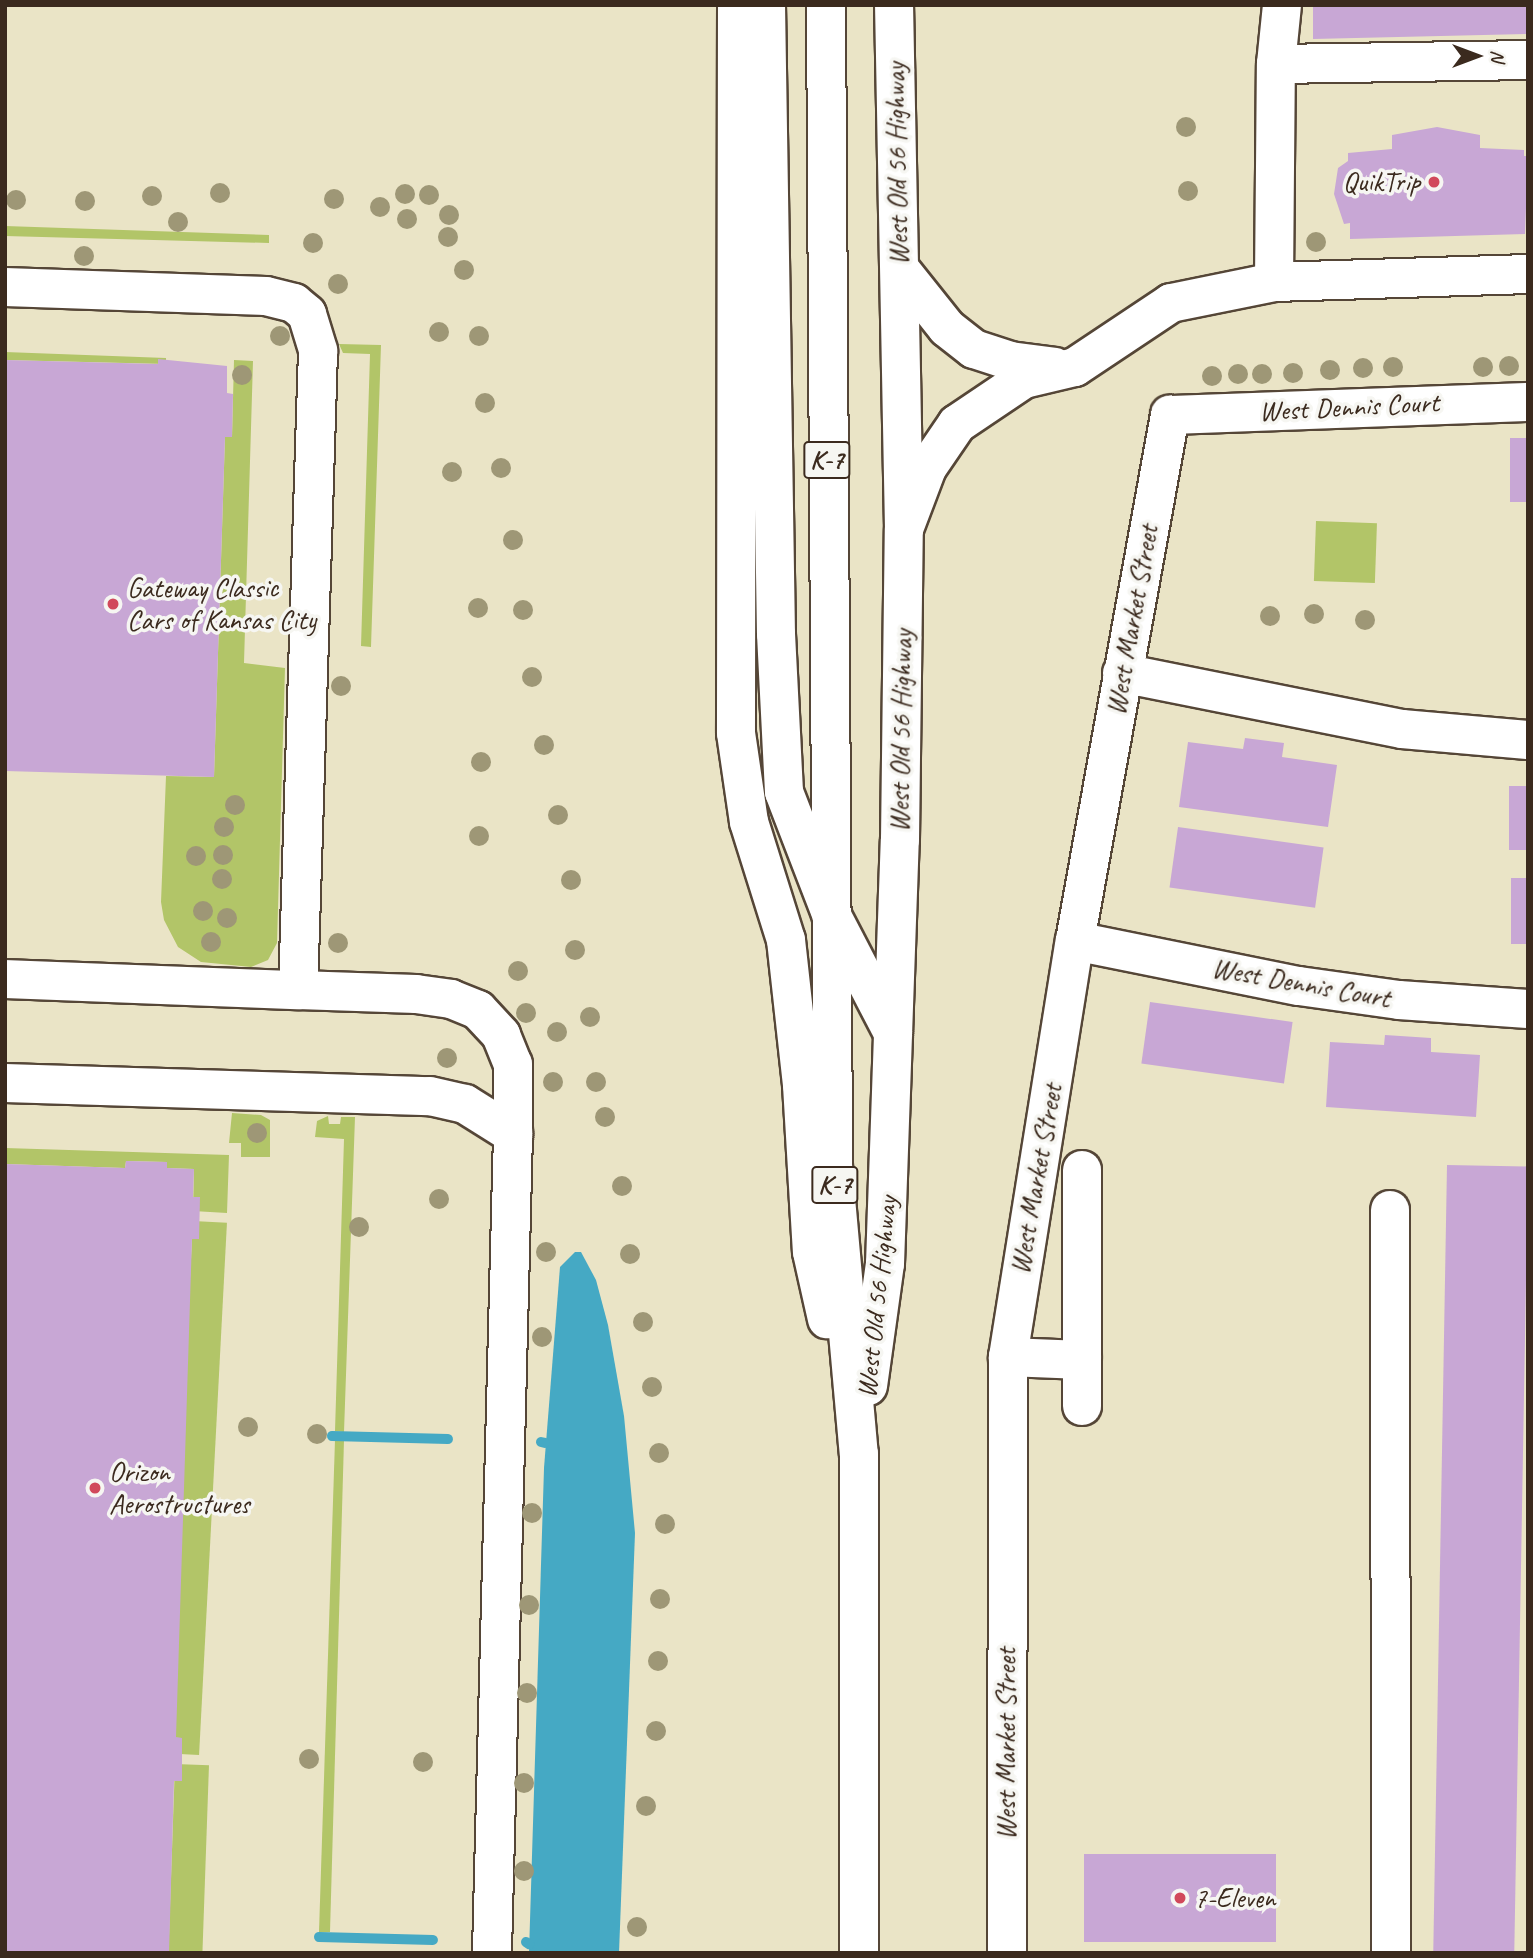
<!DOCTYPE html>
<style>
body{margin:0}
#map{position:relative;width:1533px;height:1958px;overflow:hidden;background:#eae4c6;font-family:Caveat,sans-serif}
div>[style]{position:absolute}
.green>*{inset:0;background:#b2c568;transform-origin:0 0}
.water>*{inset:0;background:#45a9c4}
.stream>*{height:10px;margin:-5px;padding:0 5px;transform-origin:5px;border-radius:5px;background:#45a9c4}
.building>*{inset:0;background:#c8a7d5;transform-origin:0 0}
.roads{filter:drop-shadow(2px 0 #554637) drop-shadow(-2px 0 #554637) drop-shadow(0 2px #554637) drop-shadow(0 -2px #554637)}
.minor>*{height:38px;margin:-19px;padding:0 19px;transform-origin:19px;border-radius:19px;background:#fff}
.highway>*{height:38px;margin:-19px;padding:0 19px;transform-origin:19px;border-radius:19px;background:#fff}
.trees>*{width:20px;height:20px;margin:-10px;border-radius:50%;background:#9e9776}
.dots>*{width:19px;height:19px;translate:-50% -50%;box-sizing:border-box;border:4px solid #f6f6f2;border-radius:50%}
span{translate:-50% -50%;white-space:nowrap;text-align:center;line-height:1.15;-webkit-text-stroke:7px #f6f6f2;paint-order:stroke}
.shield-label span{padding:2px 5px;background:#f6f6f2;border:2px solid;border-radius:5px;-webkit-text-stroke-width:0}
.shield-label{font-size:26px;color:#3b2a1e;font-weight:700}
.street-label{font-size:28px;color:#3b2a1e}
.poi-label{font-size:28px;color:#3b2a1e}
.right{translate:-100% -50%;text-align:right}
.left{translate:0 -50%;text-align:left}
.frame{position:absolute;inset:0;border:7px solid #3b2a1e;pointer-events:none}
.north{position:absolute;left:1442px;top:21px;width:70px;height:70px;-webkit-text-stroke:5px #f6f6f2;paint-order:stroke;rotate:90deg;font-size:19px;font-weight:700;line-height:28px;text-align:center;color:#3b2a1e}
.north::after{content:'';display:block;margin:auto;width:24px;height:32px;background:#3b2a1e;clip-path:polygon(50% 0,100% 100%,50% 72%,0 100%)}
</style>
<div id="map">
<div class="green">
<i style="clip-path:polygon(5px 226px,269px 235px,269px 243px,5px 236px)"></i>
<i style="clip-path:polygon(339px 344px,381px 345px,371px 647px,361px 646px,370px 354px,343px 353px)"></i>
<i style="clip-path:polygon(5px 352px,166px 358px,166px 364px,5px 360px)"></i>
<i style="clip-path:polygon(234px 360px,253px 361px,244px 663px,285px 668px,277px 943px,268px 960px,251px 967px,201px 962px,178px 947px,164px 920px,161px 902px,166px 776px,214px 777px,225px 437px,232px 437px)"></i>
<i style="left:1316px;top:521px;width:61px;height:60px;rotate:2deg"></i>
<i style="clip-path:polygon(232px 1113px,261px 1115px,270px 1120px,270px 1157px,241px 1157px,241px 1143px,229px 1143px)"></i>
<i style="clip-path:polygon(328px 1116px,329px 1124px,340px 1124px,341px 1117px,355px 1117px,344px 1432px,335px 1431px,344px 1139px,315px 1137px,317px 1121px)"></i>
<i style="clip-path:polygon(5px 1148px,229px 1155px,227px 1213px,193px 1211px,194px 1169px,167px 1168px,167px 1162px,126px 1161px,125px 1168px,5px 1164px)"></i>
<i style="left:193px;top:1221px;width:34px;height:533px;rotate:3deg"></i>
<i style="clip-path:polygon(335px 1440px,344px 1440px,330px 1932px,319px 1932px)"></i>
<i style="left:175px;top:1764px;width:34px;height:189px;rotate:2deg"></i>
</div>
<div class="water">
<i style="clip-path:polygon(575px 1252px,581px 1252px,596px 1280px,608px 1325px,624px 1416px,635px 1533px,619px 1953px,529px 1953px,544px 1468px,560px 1267px)"></i>
</div>
<div class="stream">
<i style="left:332px;top:1436px;width:116px;rotate:1.5deg"></i>
<i style="left:541px;top:1442px;width:4px;rotate:14deg"></i>
<i style="left:319px;top:1937px;width:114px;rotate:1.5deg"></i>
<i style="left:526px;top:1942px;width:4px;rotate:34deg"></i>
</div>
<div class="building">
<i style="clip-path:polygon(1313px 5px,1528px 5px,1528px 34px,1313px 39px)"></i>
<i style="clip-path:polygon(1437px 127px,1480px 135px,1480px 148px,1524px 150px,1524px 156px,1528px 156px,1525px 234px,1350px 239px,1350px 223px,1344px 224px,1334px 194px,1338px 168px,1348px 161px,1348px 153px,1392px 149px,1392px 135px)"></i>
<i style="clip-path:polygon(158px 359px,227px 366px,227px 393px,233px 394px,232px 437px,225px 437px,214px 777px,5px 771px,5px 360px,158px 364px)"></i>
<i style="left:1528px;top:438px;width:64px;height:18px;rotate:90deg"></i>
<i style="clip-path:polygon(1245px 738px,1284px 743px,1282px 757px,1337px 765px,1328px 827px,1179px 807px,1188px 742px,1243px 749px)"></i>
<i style="left:1509px;top:786px;width:19px;height:64px"></i>
<i style="left:1178px;top:827px;width:147px;height:61px;rotate:8deg"></i>
<i style="left:1511px;top:878px;width:17px;height:66px"></i>
<i style="left:1150px;top:1002px;width:144px;height:62px;rotate:8deg"></i>
<i style="clip-path:polygon(1385px 1035px,1431px 1038px,1431px 1052px,1480px 1055px,1476px 1117px,1326px 1107px,1330px 1042px,1384px 1045px)"></i>
<i style="clip-path:polygon(126px 1161px,167px 1162px,167px 1168px,194px 1169px,193px 1197px,200px 1197px,199px 1239px,192px 1239px,176px 1737px,182px 1738px,182px 1781px,174px 1781px,169px 1953px,5px 1953px,5px 1164px,125px 1168px)"></i>
<i style="left:1447px;top:1165px;width:81px;height:788px;rotate:1deg"></i>
<i style="left:1276px;top:1854px;width:88px;height:192px;rotate:90deg"></i>
</div>
<div class="roads">
<div class="minor">
<i style="left:1276px;top:64px;width:59px;rotate:-84.2deg"></i>
<i style="left:900px;top:269px;width:75px;rotate:51.5deg"></i>
<i style="left:947px;top:328px;width:34px;rotate:38deg"></i>
<i style="left:974px;top:349px;width:38px;rotate:18deg"></i>
<i style="left:1010px;top:361px;width:45px;rotate:7.6deg"></i>
<i style="left:1274px;top:282px;width:218px;rotate:-89.5deg"></i>
<i style="left:1276px;top:64px;width:252px;rotate:-0.9deg"></i>
<i style="left:5px;top:287px;width:261px;rotate:2deg"></i>
<i style="left:266px;top:296px;width:29px;rotate:14deg"></i>
<i style="left:294px;top:303px;width:17px;rotate:40deg"></i>
<i style="left:307px;top:314px;width:39px;rotate:73deg"></i>
<i style="left:318px;top:351px;width:639px;rotate:91.79deg"></i>
<i style="left:298px;top:990px;width:118px;rotate:1.9deg"></i>
<i style="left:416px;top:994px;width:35px;rotate:8deg"></i>
<i style="left:451px;top:999px;width:29px;rotate:22deg"></i>
<i style="left:478px;top:1010px;width:34px;rotate:47deg"></i>
<i style="left:501px;top:1035px;width:31px;rotate:68deg"></i>
<i style="left:513px;top:1064px;width:70px;rotate:90deg"></i>
<i style="left:904px;top:529px;width:65px;rotate:-69.3deg"></i>
<i style="left:927px;top:468px;width:53px;rotate:-55.7deg"></i>
<i style="left:957px;top:424px;width:81px;rotate:-33.9deg"></i>
<i style="left:1024px;top:379px;width:52px;rotate:-13.2deg"></i>
<i style="left:1075px;top:367px;width:115px;rotate:-33.7deg"></i>
<i style="left:1171px;top:303px;width:105px;rotate:-11.5deg"></i>
<i style="left:1274px;top:282px;width:254px;rotate:-1.8deg"></i>
<i style="left:1122px;top:673px;width:286px;rotate:11.3deg"></i>
<i style="left:1402px;top:729px;width:126px;rotate:5deg"></i>
<i style="left:1075px;top:941px;width:228px;rotate:11.4deg"></i>
<i style="left:1299px;top:986px;width:101px;rotate:8deg"></i>
<i style="left:1399px;top:1000px;width:129px;rotate:4deg"></i>
<i style="left:5px;top:979px;width:293px;rotate:2.2deg"></i>
<i style="left:5px;top:1083px;width:425px;rotate:1.8deg"></i>
<i style="left:430px;top:1096px;width:36px;rotate:13deg"></i>
<i style="left:465px;top:1104px;width:57px;rotate:32deg"></i>
<i style="left:513px;top:1134px;width:819px;rotate:91.47deg"></i>
<i style="left:1082px;top:1170px;width:236px;rotate:90deg"></i>
<i style="left:1390px;top:1210px;width:743px;rotate:89.92deg"></i>
<i style="left:1008px;top:1357px;width:74px;rotate:2.3deg"></i>
<i style="left:1007px;top:1953px;width:596px;rotate:-89.9deg"></i>
<i style="left:1008px;top:1357px;width:421px;rotate:-80.9deg"></i>
<i style="left:1075px;top:941px;width:535px;rotate:-79.76deg"></i>
<i style="left:1170px;top:415px;width:358px;rotate:-2.1deg"></i>
</div>
<div class="highway">
<i style="left:737px;top:5px;width:728px;rotate:90.08deg"></i>
<i style="left:736px;top:733px;width:90px;rotate:81.7deg"></i>
<i style="left:749px;top:822px;width:124px;rotate:72.6deg"></i>
<i style="left:786px;top:940px;width:146px;rotate:83.7deg"></i>
<i style="left:802px;top:1085px;width:167px;rotate:86.6deg"></i>
<i style="left:812px;top:1252px;width:69px;rotate:77.4deg"></i>
<i style="left:766px;top:5px;width:629px;rotate:89.09deg"></i>
<i style="left:776px;top:634px;width:158px;rotate:87.1deg"></i>
<i style="left:784px;top:792px;width:131px;rotate:68.9deg"></i>
<i style="left:831px;top:914px;width:134px;rotate:62.5deg"></i>
<i style="left:826px;top:5px;width:1160px;rotate:89.65deg"></i>
<i style="left:833px;top:1165px;width:290px;rotate:84.9deg"></i>
<i style="left:859px;top:1454px;width:499px;rotate:90deg"></i>
<i style="left:868px;top:1386px;width:123px;rotate:-82.1deg"></i>
<i style="left:885px;top:1264px;width:424px;rotate:-88deg"></i>
<i style="left:900px;top:840px;width:311px;rotate:-89.3deg"></i>
<i style="left:904px;top:529px;width:524px;rotate:-91.09deg"></i>
</div>
</div>
<div class="trees">
<i style="left:1186px;top:127px"></i>
<i style="left:1188px;top:191px"></i>
<i style="left:220px;top:193px"></i>
<i style="left:405px;top:194px"></i>
<i style="left:429px;top:195px"></i>
<i style="left:152px;top:196px"></i>
<i style="left:334px;top:199px"></i>
<i style="left:16px;top:200px"></i>
<i style="left:85px;top:201px"></i>
<i style="left:380px;top:207px"></i>
<i style="left:449px;top:215px"></i>
<i style="left:407px;top:219px"></i>
<i style="left:178px;top:222px"></i>
<i style="left:448px;top:237px"></i>
<i style="left:1316px;top:242px"></i>
<i style="left:313px;top:243px"></i>
<i style="left:84px;top:256px"></i>
<i style="left:464px;top:270px"></i>
<i style="left:338px;top:284px"></i>
<i style="left:439px;top:332px"></i>
<i style="left:280px;top:336px"></i>
<i style="left:479px;top:336px"></i>
<i style="left:1509px;top:366px"></i>
<i style="left:1393px;top:367px"></i>
<i style="left:1483px;top:367px"></i>
<i style="left:1363px;top:368px"></i>
<i style="left:1330px;top:370px"></i>
<i style="left:1293px;top:373px"></i>
<i style="left:1238px;top:374px"></i>
<i style="left:1262px;top:374px"></i>
<i style="left:242px;top:375px"></i>
<i style="left:1212px;top:376px"></i>
<i style="left:485px;top:403px"></i>
<i style="left:501px;top:468px"></i>
<i style="left:452px;top:472px"></i>
<i style="left:513px;top:540px"></i>
<i style="left:478px;top:608px"></i>
<i style="left:523px;top:610px"></i>
<i style="left:1314px;top:614px"></i>
<i style="left:1270px;top:616px"></i>
<i style="left:1365px;top:620px"></i>
<i style="left:532px;top:677px"></i>
<i style="left:341px;top:686px"></i>
<i style="left:544px;top:745px"></i>
<i style="left:481px;top:762px"></i>
<i style="left:235px;top:805px"></i>
<i style="left:558px;top:815px"></i>
<i style="left:224px;top:827px"></i>
<i style="left:479px;top:836px"></i>
<i style="left:223px;top:855px"></i>
<i style="left:196px;top:856px"></i>
<i style="left:222px;top:879px"></i>
<i style="left:571px;top:880px"></i>
<i style="left:203px;top:911px"></i>
<i style="left:227px;top:918px"></i>
<i style="left:211px;top:942px"></i>
<i style="left:338px;top:943px"></i>
<i style="left:575px;top:950px"></i>
<i style="left:518px;top:971px"></i>
<i style="left:526px;top:1013px"></i>
<i style="left:590px;top:1017px"></i>
<i style="left:557px;top:1032px"></i>
<i style="left:447px;top:1058px"></i>
<i style="left:553px;top:1082px"></i>
<i style="left:596px;top:1082px"></i>
<i style="left:605px;top:1117px"></i>
<i style="left:257px;top:1133px"></i>
<i style="left:622px;top:1186px"></i>
<i style="left:439px;top:1199px"></i>
<i style="left:359px;top:1227px"></i>
<i style="left:546px;top:1252px"></i>
<i style="left:630px;top:1254px"></i>
<i style="left:643px;top:1322px"></i>
<i style="left:542px;top:1337px"></i>
<i style="left:652px;top:1387px"></i>
<i style="left:248px;top:1427px"></i>
<i style="left:317px;top:1434px"></i>
<i style="left:659px;top:1453px"></i>
<i style="left:532px;top:1513px"></i>
<i style="left:665px;top:1524px"></i>
<i style="left:660px;top:1599px"></i>
<i style="left:529px;top:1605px"></i>
<i style="left:658px;top:1661px"></i>
<i style="left:527px;top:1693px"></i>
<i style="left:656px;top:1731px"></i>
<i style="left:309px;top:1759px"></i>
<i style="left:423px;top:1762px"></i>
<i style="left:524px;top:1783px"></i>
<i style="left:646px;top:1806px"></i>
<i style="left:524px;top:1871px"></i>
<i style="left:637px;top:1927px"></i>
</div>
<div class="dots">
<i style="left:1434px;top:182px;background:#d1495b"></i>
<i style="left:113px;top:604px;background:#d1495b"></i>
<i style="left:95px;top:1488px;background:#d1495b"></i>
<i style="left:1180px;top:1898px;background:#d1495b"></i>
</div>
<div class="shield-label">
<span style="left:827px;top:460px">K-7</span>
<span style="left:835px;top:1185px">K-7</span>
</div>
<div class="street-label">
<span style="left:897px;top:164px;rotate:-91deg">West Old 56 Highway</span>
<span style="left:1349px;top:407px;rotate:-3deg">West Dennis Court</span>
<span style="left:1132px;top:620px;rotate:-80deg">West Market Street</span>
<span style="left:901px;top:731px;rotate:-89deg">West Old 56 Highway</span>
<span style="left:1301px;top:983px;rotate:10deg">West Dennis Court</span>
<span style="left:1036px;top:1179px;rotate:-80deg">West Market Street</span>
<span style="left:877px;top:1297px;rotate:-84deg">West Old 56 Highway</span>
<span style="left:1006px;top:1744px;rotate:-90deg">West Market Street</span>
</div>
<div class="poi-label">
<span class="right" style="left:1420px;top:182px">QuikTrip</span>
<span class="left" style="left:127px;top:604px">Gateway Classic<br>Cars of Kansas City</span>
<span class="left" style="left:109px;top:1488px">Orizon<br>Aerostructures</span>
<span class="left" style="left:1194px;top:1898px">7-Eleven</span>
</div>
<div class="frame"></div>
<div class="north">N</div>
</div>
